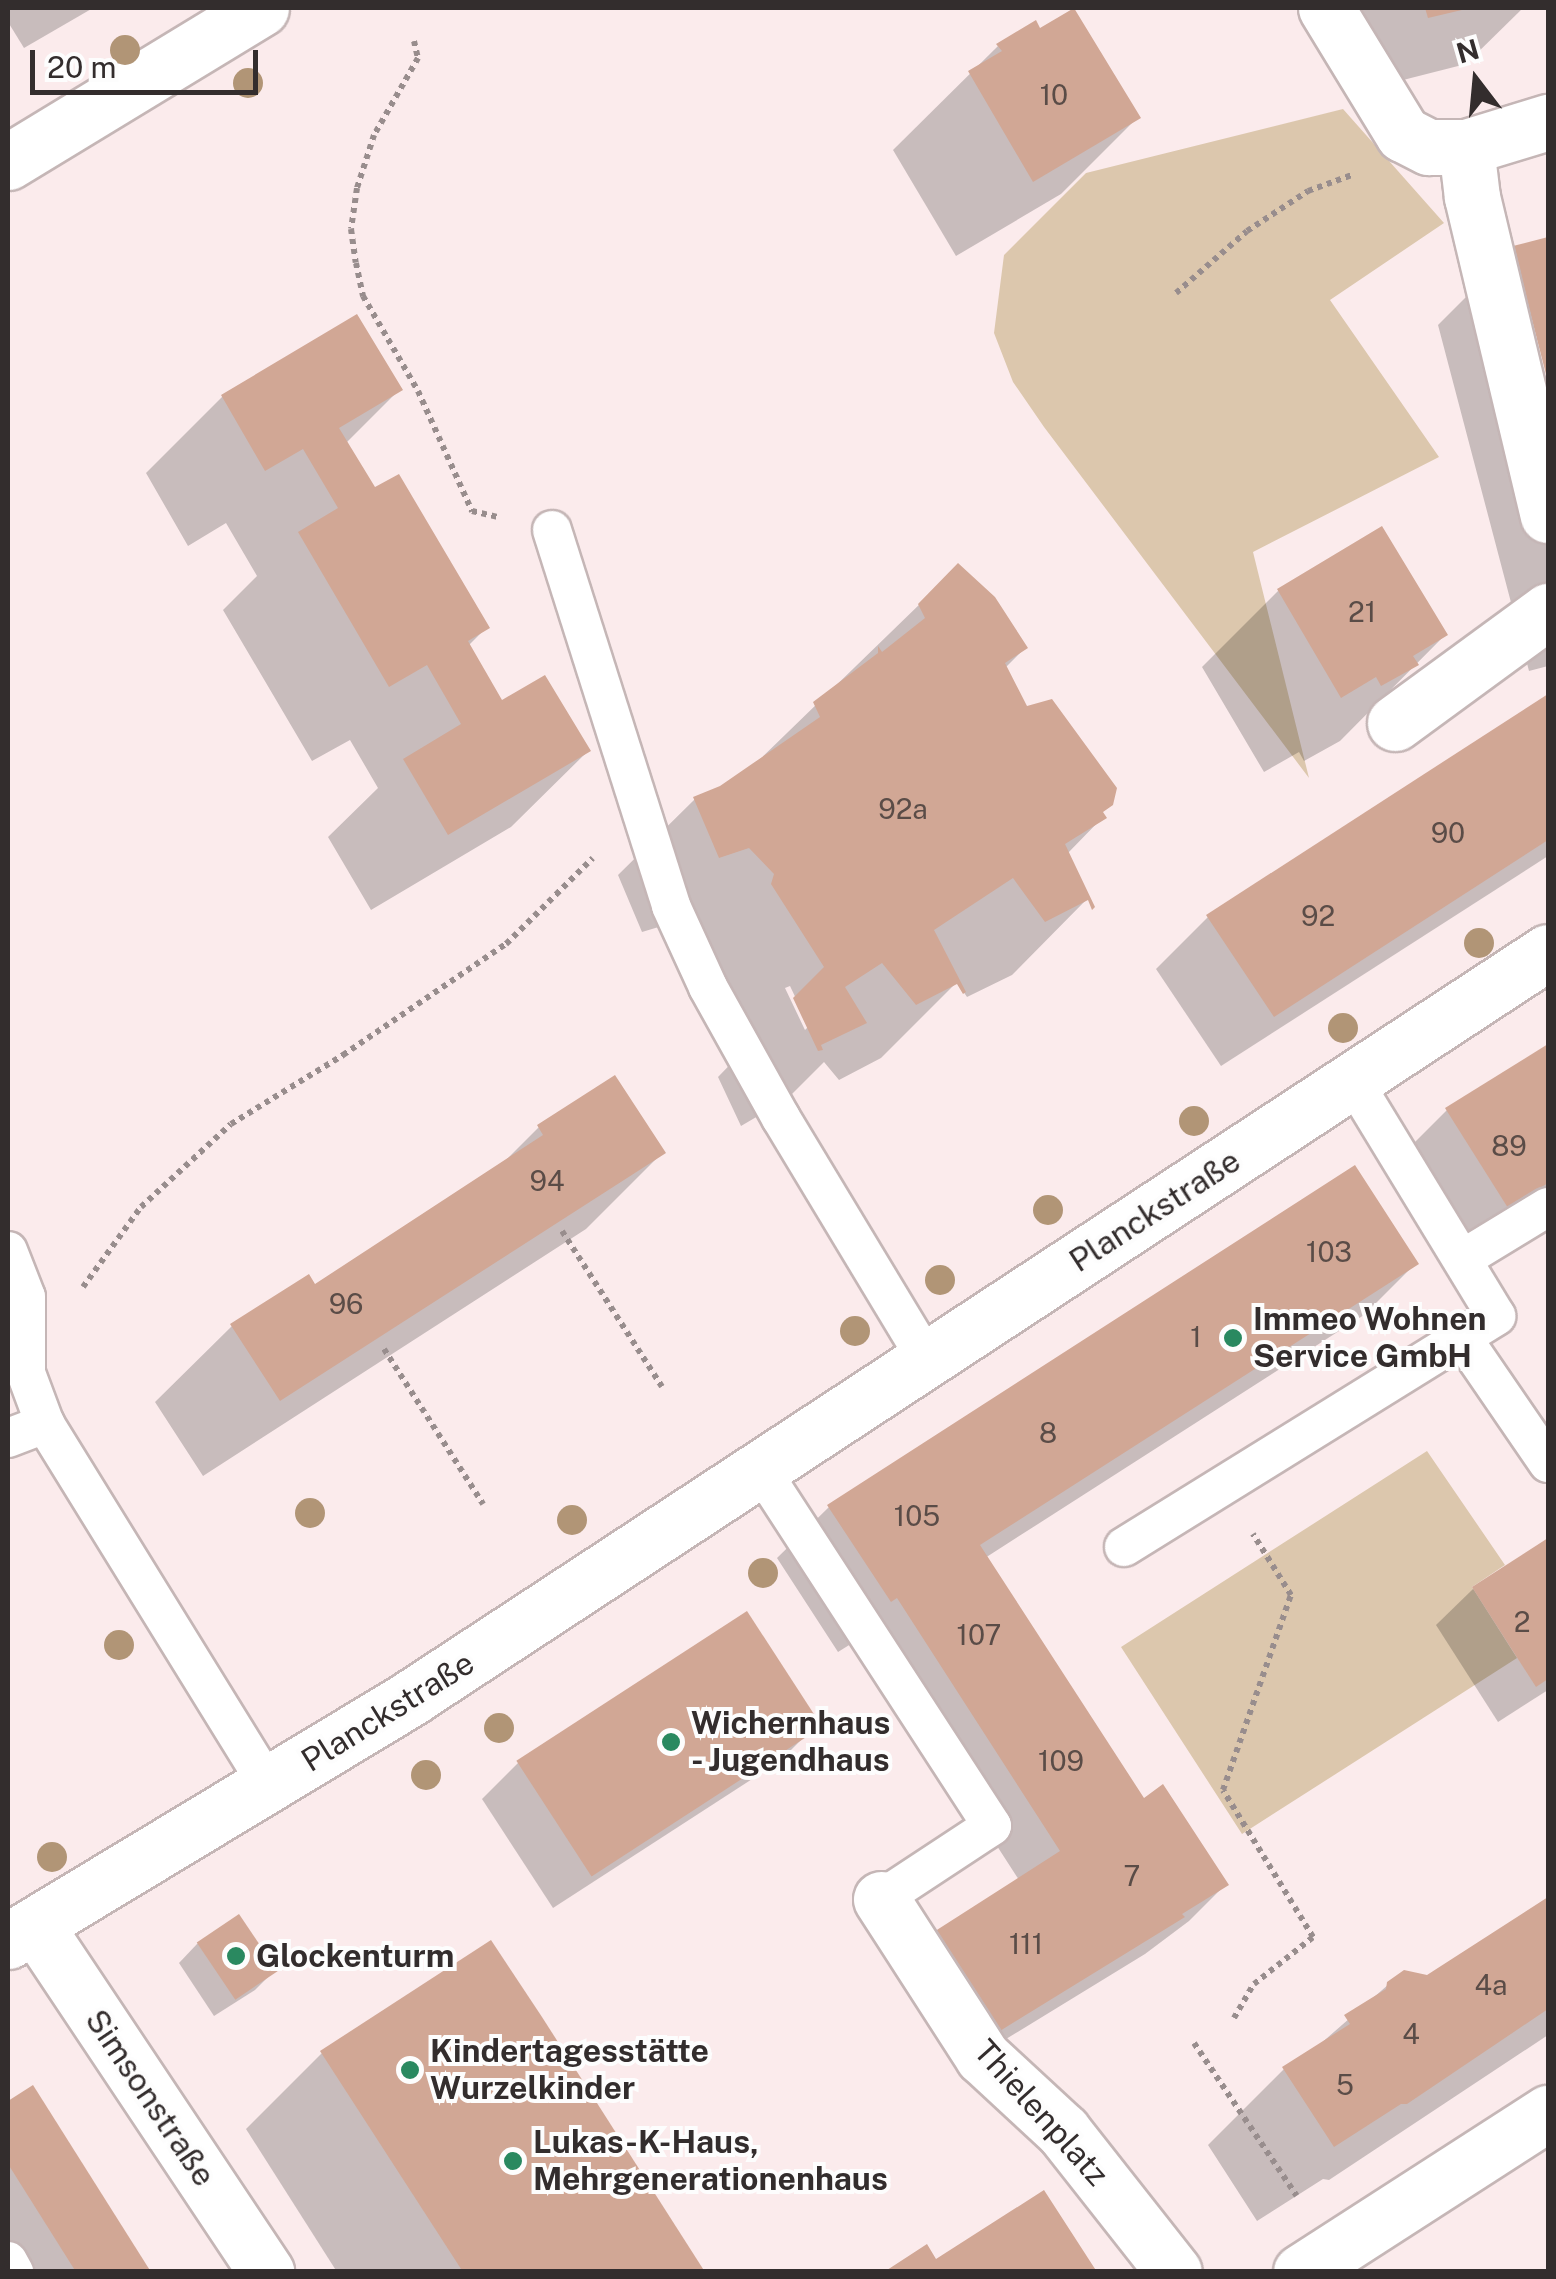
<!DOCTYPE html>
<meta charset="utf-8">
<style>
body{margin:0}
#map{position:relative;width:1556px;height:2279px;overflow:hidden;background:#fbebec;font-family:"Public Sans",sans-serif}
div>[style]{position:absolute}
.green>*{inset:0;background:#dcc7ad}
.shadow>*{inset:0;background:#0003}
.building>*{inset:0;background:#d1a795;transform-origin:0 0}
.path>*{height:6px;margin-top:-3px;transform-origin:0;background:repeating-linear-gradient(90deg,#988d8d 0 5px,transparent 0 10px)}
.roads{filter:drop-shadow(2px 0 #c5b6b6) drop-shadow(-2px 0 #c5b6b6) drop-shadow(0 2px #c5b6b6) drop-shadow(0 -2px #c5b6b6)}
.lane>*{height:38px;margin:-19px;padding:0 19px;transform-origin:19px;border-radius:19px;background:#fff}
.street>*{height:55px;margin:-27.5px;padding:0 27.5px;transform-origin:27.5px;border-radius:27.5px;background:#fff}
.trees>*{width:30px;height:30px;margin:-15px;border-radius:50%;background:#b19576}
.dots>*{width:28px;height:28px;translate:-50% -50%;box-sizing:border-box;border:5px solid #fdfdfd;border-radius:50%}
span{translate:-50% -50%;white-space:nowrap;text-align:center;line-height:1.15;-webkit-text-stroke:8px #fdfdfd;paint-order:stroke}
.number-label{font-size:28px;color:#5a4c47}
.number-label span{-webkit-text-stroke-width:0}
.street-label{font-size:32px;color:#332d2d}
.poi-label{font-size:32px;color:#332d2d;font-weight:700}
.left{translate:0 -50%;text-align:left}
.frame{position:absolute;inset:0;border:10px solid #332d2d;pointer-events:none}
.north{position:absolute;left:1426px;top:30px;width:100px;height:100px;-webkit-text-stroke:8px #fdfdfd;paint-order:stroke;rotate:344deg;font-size:28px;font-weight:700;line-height:40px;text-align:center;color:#332d2d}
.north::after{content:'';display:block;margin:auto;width:35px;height:45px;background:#332d2d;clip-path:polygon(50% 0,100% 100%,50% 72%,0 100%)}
.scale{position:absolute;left:30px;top:50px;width:228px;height:45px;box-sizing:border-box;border:5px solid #332d2d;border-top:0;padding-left:12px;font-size:30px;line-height:35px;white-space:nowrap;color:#332d2d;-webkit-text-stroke:8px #fdfdfd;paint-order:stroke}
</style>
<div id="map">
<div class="green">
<i style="clip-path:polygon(1343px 109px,1444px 223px,1330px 300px,1439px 457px,1253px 552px,1309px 778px,1044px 427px,1013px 382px,994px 333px,1004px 255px,1086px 173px)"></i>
<i style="clip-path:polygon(1427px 1451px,1505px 1565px,1472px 1587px,1517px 1658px,1242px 1834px,1121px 1647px)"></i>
</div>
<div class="shadow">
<i style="clip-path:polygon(8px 8px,93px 8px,24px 48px,8px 22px)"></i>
<i style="clip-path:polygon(1329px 8px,1523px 8px,1466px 64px,1352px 93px)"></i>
<i style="clip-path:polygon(998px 46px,1138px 117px,1061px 194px,956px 256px,893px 150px)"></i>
<i style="clip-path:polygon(1548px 239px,1548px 372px,1529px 297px,1524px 297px,1548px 391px,1548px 666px,1529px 671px,1438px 325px,1514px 249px)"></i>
<i style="clip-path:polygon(399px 390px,346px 443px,374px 491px,487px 627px,468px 646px,501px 704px,588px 751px,511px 827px,371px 910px,328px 837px,378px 788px,350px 740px,312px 761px,223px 610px,257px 576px,226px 523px,188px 546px,146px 473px,222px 397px)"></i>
<i style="clip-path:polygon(evenodd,958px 567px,1025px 648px,1005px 668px,1026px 709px,1103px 817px,1067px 854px,1088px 898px,1012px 975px,967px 997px,957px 982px,881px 1058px,839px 1080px,824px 1062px,787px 1099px,741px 1126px,718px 1077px,749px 1045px,672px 923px,642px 932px,618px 875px,695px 799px,721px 789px,750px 769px,958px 567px,790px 986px,809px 1026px,805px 1030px,785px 988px,790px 986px)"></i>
<i style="clip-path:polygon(1278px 591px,1445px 635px,1340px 741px,1304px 761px,1299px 752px,1264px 772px,1202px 667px)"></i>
<i style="clip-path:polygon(1548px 698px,1548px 856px,1221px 1066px,1156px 969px,1208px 917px)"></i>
<i style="clip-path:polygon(1548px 1047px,1548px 1203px,1456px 1258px,1395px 1162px,1447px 1110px)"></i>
<i style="clip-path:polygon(539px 1127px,662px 1153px,586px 1229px,203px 1476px,155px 1402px,232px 1326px,314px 1287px,499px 1167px)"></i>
<i style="clip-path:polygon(1415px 1264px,1364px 1315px,985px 1558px,1143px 1801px,1225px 1885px,1189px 1921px,1145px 1954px,957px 2069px,894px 1974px,931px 1937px,1019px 1880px,862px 1637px,838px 1652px,777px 1558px,829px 1507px)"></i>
<i style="clip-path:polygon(1548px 1541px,1548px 1690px,1498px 1722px,1436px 1625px,1473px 1589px)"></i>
<i style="clip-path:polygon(817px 1724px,780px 1761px,553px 1908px,482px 1799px,519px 1762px)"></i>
<i style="clip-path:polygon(1548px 1900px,1548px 2035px,1329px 2180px,1323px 2179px,1257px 2221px,1208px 2145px,1284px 2069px,1311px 2052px,1389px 1984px,1428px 1978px)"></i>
<i style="clip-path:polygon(238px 1917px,274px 1971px,255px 1990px,214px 2016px,179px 1963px,197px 1944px)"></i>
<i style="clip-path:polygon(322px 2053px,702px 2272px,337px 2272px,246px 2129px)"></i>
<i style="clip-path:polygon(32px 2088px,148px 2272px,16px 2272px,8px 2258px,8px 2104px)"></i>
</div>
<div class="building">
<i style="clip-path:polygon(1074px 8px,1141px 118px,1033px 182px,968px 71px,1002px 51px,996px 44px,1036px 20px,1040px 28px)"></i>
<i style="clip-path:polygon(1425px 8px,1466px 8px,1466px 9px,1428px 18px)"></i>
<i style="clip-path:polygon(1548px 237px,1548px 377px,1547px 378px,1513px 246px)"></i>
<i style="clip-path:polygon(357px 314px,403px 390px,339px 428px,375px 487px,399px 474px,490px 628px,468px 641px,502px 700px,545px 675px,591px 751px,448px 835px,403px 759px,461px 724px,427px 665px,389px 687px,298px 532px,338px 508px,303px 449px,265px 471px,221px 395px)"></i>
<i style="clip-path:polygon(1382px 526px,1448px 635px,1413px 656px,1419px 665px,1381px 686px,1376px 677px,1341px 698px,1277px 589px)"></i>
<i style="clip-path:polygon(958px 563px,995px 597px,1028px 648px,1005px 663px,1027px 706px,1052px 699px,1117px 788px,1113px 805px,1103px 812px,1107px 818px,1065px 844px,1095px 907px,1092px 910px,1088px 900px,1045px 922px,1013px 878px,934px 930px,966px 992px,963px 994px,957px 984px,916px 1005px,882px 963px,845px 987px,867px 1023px,821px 1045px,823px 1050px,818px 1051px,793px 998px,824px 967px,771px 884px,774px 874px,749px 848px,719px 858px,693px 797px,720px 786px,820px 717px,813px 702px,878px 653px,878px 646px,882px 652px,925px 618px,918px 604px)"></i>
<i style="clip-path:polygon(1548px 694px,1548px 840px,1274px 1017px,1206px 915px)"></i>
<i style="clip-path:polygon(1548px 1044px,1548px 1183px,1508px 1208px,1445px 1108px)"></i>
<i style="clip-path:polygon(615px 1075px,666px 1153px,280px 1401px,230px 1324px,309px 1274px,315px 1284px,543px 1135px,537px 1125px)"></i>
<i style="clip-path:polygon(1355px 1165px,1419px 1264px,980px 1545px,1144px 1798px,1163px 1784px,1229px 1885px,1182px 1914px,1185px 1917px,995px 2034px,929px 1935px,1060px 1851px,897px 1598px,891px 1602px,827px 1505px)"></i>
<i style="clip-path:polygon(1548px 1538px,1548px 1679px,1536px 1687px,1472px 1587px)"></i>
<i style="left:747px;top:1611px;width:138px;height:275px;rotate:57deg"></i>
<i style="clip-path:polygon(1548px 1897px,1548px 2009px,1407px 2104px,1401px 2104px,1334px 2147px,1282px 2067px,1350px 2024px,1344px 2015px,1386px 1989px,1387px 1982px,1404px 1970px,1427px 1975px)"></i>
<i style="left:239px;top:1914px;width:69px;height:51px;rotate:56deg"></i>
<i style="clip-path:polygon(491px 1940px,542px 2017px,705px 2272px,463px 2272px,320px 2051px)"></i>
<i style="clip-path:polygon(33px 2085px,151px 2272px,76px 2272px,8px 2164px,8px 2101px)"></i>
<i style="clip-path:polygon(1044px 2190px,1097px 2272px,884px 2272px,927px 2244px,936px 2259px)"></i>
</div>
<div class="path">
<i style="left:414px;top:41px;width:17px;rotate:77deg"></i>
<i style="left:418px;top:58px;width:89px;rotate:119.7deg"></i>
<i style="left:374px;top:135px;width:56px;rotate:107.8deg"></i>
<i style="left:357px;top:188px;width:41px;rotate:98.3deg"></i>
<i style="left:351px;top:229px;width:34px;rotate:82deg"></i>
<i style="left:356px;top:263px;width:34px;rotate:78deg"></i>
<i style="left:363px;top:296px;width:110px;rotate:59.9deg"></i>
<i style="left:418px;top:391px;width:132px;rotate:65.8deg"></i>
<i style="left:472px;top:511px;width:26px;rotate:13deg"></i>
<i style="left:1176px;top:293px;width:94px;rotate:-41.1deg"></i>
<i style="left:1247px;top:231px;width:73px;rotate:-33.3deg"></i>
<i style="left:1308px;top:191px;width:47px;rotate:-20deg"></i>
<i style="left:562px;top:1231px;width:185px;rotate:57.3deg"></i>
<i style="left:83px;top:1287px;width:99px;rotate:-54.1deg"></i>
<i style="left:141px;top:1207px;width:122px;rotate:-42.7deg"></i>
<i style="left:231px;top:1124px;width:132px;rotate:-31.6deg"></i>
<i style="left:343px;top:1055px;width:197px;rotate:-34.3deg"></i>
<i style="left:506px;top:944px;width:122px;rotate:-44.7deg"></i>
<i style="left:384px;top:1349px;width:184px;rotate:57.4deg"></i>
<i style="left:1234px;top:2018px;width:39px;rotate:-60deg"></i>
<i style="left:1254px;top:1984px;width:75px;rotate:-38.5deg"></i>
<i style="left:1313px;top:1937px;width:172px;rotate:-121.5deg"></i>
<i style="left:1223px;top:1790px;width:207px;rotate:-70.8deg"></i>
<i style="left:1291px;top:1595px;width:72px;rotate:-121.9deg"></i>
<i style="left:1194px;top:2043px;width:184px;rotate:56.1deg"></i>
</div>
<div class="roads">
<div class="lane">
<i style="left:552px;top:530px;width:394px;rotate:72.4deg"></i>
<i style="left:671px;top:906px;width:89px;rotate:65.4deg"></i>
<i style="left:708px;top:987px;width:150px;rotate:60.9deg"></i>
<i style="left:781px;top:1118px;width:283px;rotate:58.9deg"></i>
<i style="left:8px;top:1251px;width:49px;rotate:68.6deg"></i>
<i style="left:26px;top:1297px;width:76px;rotate:90deg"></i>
<i style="left:26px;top:1373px;width:54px;rotate:69.6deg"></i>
<i style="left:45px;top:1424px;width:427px;rotate:58.3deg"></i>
<i style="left:1464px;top:1258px;width:98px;rotate:-31.3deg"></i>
<i style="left:1461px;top:1336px;width:154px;rotate:55.6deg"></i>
<i style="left:8px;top:1438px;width:40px;rotate:-21deg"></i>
<i style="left:761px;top:1470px;width:424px;rotate:57deg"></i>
<i style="left:992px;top:1826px;width:133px;rotate:146.7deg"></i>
<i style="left:1124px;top:1547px;width:438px;rotate:-31.8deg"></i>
<i style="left:1496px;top:1316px;width:275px;rotate:-121.3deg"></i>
<i style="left:8px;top:2261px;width:13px;rotate:61deg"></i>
</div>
<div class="street">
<i style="left:1326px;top:8px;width:148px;rotate:58.6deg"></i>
<i style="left:1403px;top:134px;width:29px;rotate:27deg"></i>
<i style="left:1429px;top:147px;width:37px"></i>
<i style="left:1466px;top:147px;width:86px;rotate:-17deg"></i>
<i style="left:1466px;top:147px;width:50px;rotate:83.2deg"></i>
<i style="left:1472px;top:197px;width:327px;rotate:76.6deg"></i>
<i style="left:8px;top:162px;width:296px;rotate:-31.3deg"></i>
<i style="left:1395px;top:723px;width:190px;rotate:-36.2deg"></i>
<i style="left:881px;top:1899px;width:188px;rotate:57.2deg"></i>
<i style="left:983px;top:2057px;width:109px;rotate:42.8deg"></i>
<i style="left:1063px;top:2131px;width:179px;rotate:51.8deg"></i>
<i style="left:35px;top:1925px;width:417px;rotate:56.3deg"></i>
<i style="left:8px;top:1941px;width:472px;rotate:-31.1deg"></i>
<i style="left:412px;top:1697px;width:1358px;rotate:-33.26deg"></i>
<i style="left:1301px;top:2272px;width:294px;rotate:-32.8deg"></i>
</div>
</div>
<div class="trees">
<i style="left:125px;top:50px"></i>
<i style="left:248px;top:83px"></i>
<i style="left:1479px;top:943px"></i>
<i style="left:1343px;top:1028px"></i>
<i style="left:1194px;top:1121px"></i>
<i style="left:1048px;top:1210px"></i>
<i style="left:940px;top:1280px"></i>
<i style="left:855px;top:1331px"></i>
<i style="left:310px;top:1513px"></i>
<i style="left:572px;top:1520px"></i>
<i style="left:763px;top:1573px"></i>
<i style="left:119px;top:1645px"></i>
<i style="left:499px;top:1728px"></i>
<i style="left:426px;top:1775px"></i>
<i style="left:52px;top:1857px"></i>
</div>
<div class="dots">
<i style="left:1233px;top:1338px;background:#2a8960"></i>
<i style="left:671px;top:1742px;background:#2a8960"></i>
<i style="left:236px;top:1956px;background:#2a8960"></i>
<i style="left:410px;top:2070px;background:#2a8960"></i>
<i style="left:513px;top:2161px;background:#2a8960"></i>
</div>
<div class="number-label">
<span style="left:1054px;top:95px">10</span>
<span style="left:1362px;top:612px">21</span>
<span style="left:903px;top:809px">92a</span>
<span style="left:1448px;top:833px">90</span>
<span style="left:1318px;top:916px">92</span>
<span style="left:1509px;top:1146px">89</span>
<span style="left:547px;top:1181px">94</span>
<span style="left:1329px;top:1252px">103</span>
<span style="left:346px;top:1304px">96</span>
<span style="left:1196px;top:1337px">1</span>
<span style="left:1048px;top:1433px">8</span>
<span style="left:917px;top:1516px">105</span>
<span style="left:1522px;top:1622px">2</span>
<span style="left:979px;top:1635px">107</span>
<span style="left:1061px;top:1761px">109</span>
<span style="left:1132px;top:1876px">7</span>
<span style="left:1026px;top:1944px">111</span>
<span style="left:1491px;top:1985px">4a</span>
<span style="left:1411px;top:2034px">4</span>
<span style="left:1345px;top:2085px">5</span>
</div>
<div class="street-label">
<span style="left:1155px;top:1211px;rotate:-33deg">Planckstraße</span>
<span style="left:388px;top:1712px;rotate:-32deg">Planckstraße</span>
<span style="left:150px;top:2098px;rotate:56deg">Simsonstraße</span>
<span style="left:1041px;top:2113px;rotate:48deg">Thielenplatz</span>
</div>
<div class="poi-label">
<span class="left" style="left:1253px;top:1338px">Immeo Wohnen<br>Service GmbH</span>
<span class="left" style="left:691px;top:1742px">Wichernhaus<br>- Jugendhaus</span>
<span class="left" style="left:256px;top:1956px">Glockenturm</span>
<span class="left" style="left:430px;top:2070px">Kindertagesstätte<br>Wurzelkinder</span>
<span class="left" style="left:533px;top:2161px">Lukas-K-Haus,<br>Mehrgenerationenhaus</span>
</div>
<div class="frame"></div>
<div class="north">N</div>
<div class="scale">20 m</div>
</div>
